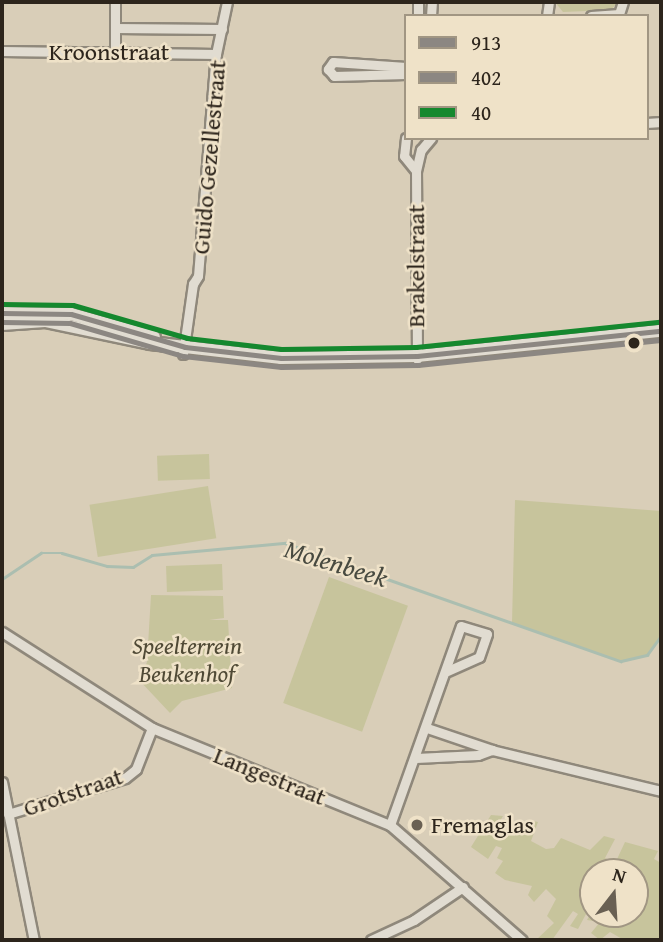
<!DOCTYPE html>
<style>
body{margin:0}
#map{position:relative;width:663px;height:942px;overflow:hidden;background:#d9ceb8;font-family:"Gentium Book Plus",serif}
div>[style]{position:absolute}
.green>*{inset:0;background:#c7c49c;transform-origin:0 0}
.stream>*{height:2.5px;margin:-1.25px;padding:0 1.25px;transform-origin:1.25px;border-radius:1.25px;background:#abbeb0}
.roads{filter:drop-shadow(2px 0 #8f887b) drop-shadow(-2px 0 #8f887b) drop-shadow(0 2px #8f887b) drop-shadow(0 -2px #8f887b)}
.street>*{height:9px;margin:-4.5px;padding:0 4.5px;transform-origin:4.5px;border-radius:4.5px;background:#e1dcd1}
.secondary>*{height:12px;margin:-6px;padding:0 6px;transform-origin:6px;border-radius:6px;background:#e1dcd1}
.bus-1>*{height:5px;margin:-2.5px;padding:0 2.5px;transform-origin:2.5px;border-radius:2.5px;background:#8c8782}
.bus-2>*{height:5px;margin:-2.5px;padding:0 2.5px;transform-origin:2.5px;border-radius:2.5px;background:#8c8782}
.bus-3>*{height:5px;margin:-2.5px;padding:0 2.5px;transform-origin:2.5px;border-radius:2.5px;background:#15882e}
.dots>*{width:19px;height:19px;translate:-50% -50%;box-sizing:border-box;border:4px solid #efe2c8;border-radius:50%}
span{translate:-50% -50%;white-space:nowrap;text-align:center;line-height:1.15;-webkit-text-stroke:5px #efe2c8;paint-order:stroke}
.street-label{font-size:24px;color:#2d251c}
.park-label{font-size:24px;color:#504a36;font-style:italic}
.poi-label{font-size:24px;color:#2d251c}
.left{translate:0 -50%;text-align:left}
.water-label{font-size:26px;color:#484a40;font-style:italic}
.frame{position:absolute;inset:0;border:4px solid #2d251c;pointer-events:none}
.legend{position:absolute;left:404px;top:14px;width:245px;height:126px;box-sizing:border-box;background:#efe2c8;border:2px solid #a19683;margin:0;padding:9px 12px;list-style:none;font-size:21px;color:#2d251c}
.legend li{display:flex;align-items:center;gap:14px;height:35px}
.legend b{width:35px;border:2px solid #a19683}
.north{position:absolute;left:579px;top:858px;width:70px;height:70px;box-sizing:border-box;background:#efe2c8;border:2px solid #a19683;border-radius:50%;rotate:17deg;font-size:19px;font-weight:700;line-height:28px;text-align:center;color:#2d251c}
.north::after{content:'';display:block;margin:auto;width:24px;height:32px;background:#696053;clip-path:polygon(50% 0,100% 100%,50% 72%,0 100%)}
</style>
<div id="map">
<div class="green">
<i style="clip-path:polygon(555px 2px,618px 2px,611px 10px,563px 12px)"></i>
<i style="left:209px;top:454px;width:25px;height:52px;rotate:88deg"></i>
<i style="left:208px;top:486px;width:53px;height:120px;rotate:81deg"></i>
<i style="clip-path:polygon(515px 500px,661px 511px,661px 636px,647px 655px,621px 661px,512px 623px)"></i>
<i style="left:222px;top:564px;width:26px;height:56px;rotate:88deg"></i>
<i style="left:329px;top:577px;width:84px;height:134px;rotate:20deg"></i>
<i style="clip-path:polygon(151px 595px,223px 596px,224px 618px,209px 620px,228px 620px,232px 688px,182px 701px,170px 713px,139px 680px,147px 662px)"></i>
<i style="clip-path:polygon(491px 815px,503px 816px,497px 826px,511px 835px,515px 829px,521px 832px,528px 820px,538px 822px,531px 841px,546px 849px,554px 848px,561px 838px,590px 850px,604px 836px,615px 839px,605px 858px,614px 862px,608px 872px,593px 872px,593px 901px,578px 929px,570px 926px,578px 914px,573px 911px,552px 940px,536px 940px,554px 923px,547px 916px,556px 899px,546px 889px,534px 902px,528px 895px,532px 886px,505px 880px,495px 873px,503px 861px,497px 858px,502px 848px,496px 846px,488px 859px,471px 847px)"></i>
<i style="clip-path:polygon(625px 842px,658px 851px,654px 859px,661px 863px,661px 940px,624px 940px,610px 932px,600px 940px,591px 933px,600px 922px,587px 920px,593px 909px,593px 914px,635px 914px,635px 872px,611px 872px)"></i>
</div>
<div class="stream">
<i style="left:2px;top:579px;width:47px;rotate:-33.7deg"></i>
<i style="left:41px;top:553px;width:21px"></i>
<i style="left:62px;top:553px;width:47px;rotate:16.1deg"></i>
<i style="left:107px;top:566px;width:26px;rotate:2deg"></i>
<i style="left:133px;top:567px;width:22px;rotate:-32deg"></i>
<i style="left:152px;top:555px;width:134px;rotate:-5.2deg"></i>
<i style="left:285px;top:543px;width:356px;rotate:19.4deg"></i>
<i style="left:621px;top:661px;width:27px;rotate:-13deg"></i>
<i style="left:647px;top:655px;width:24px;rotate:-54deg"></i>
</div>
<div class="roads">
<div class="street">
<i style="left:418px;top:16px;width:14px;rotate:-90deg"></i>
<i style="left:431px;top:16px;width:14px;rotate:-86deg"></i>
<i style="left:547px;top:16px;width:14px;rotate:-82deg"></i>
<i style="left:591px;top:16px;width:28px;rotate:-4deg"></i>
<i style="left:619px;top:14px;width:13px;rotate:-72deg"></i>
<i style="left:115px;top:28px;width:107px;rotate:0.5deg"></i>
<i style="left:2px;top:51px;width:214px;rotate:0.8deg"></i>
<i style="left:115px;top:52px;width:50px;rotate:-90deg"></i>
<i style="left:406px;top:67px;width:73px;rotate:-176.1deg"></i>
<i style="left:333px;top:62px;width:9px;rotate:126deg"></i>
<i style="left:328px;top:69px;width:9px;rotate:49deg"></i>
<i style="left:334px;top:76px;width:72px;rotate:-1.6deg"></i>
<i style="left:647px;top:123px;width:14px;rotate:-4deg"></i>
<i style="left:406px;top:138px;width:18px;rotate:96deg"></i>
<i style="left:404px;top:156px;width:19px;rotate:51deg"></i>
<i style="left:183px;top:354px;width:71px;rotate:-81.9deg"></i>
<i style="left:193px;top:284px;width:9px;rotate:-58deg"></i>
<i style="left:198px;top:276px;width:223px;rotate:-85.4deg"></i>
<i style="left:216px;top:54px;width:53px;rotate:-78.1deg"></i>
<i style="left:417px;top:359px;width:188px;rotate:-90.3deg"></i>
<i style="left:416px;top:171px;width:22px;rotate:-77deg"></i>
<i style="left:421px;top:150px;width:16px;rotate:-50deg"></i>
<i style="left:2px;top:632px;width:178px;rotate:32.6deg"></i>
<i style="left:152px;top:728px;width:257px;rotate:22.2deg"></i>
<i style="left:390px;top:825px;width:175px;rotate:41.1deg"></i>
<i style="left:427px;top:728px;width:69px;rotate:18.7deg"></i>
<i style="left:492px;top:750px;width:174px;rotate:13.6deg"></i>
<i style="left:416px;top:758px;width:62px;rotate:-2.8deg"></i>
<i style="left:478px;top:755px;width:15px;rotate:-20deg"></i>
<i style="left:2px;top:782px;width:161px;rotate:78.6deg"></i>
<i style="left:8px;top:814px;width:122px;rotate:-17.1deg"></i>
<i style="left:125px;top:778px;width:14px;rotate:-39deg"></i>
<i style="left:136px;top:769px;width:44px;rotate:-68.7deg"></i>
<i style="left:390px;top:825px;width:211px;rotate:-70.4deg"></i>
<i style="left:461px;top:626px;width:27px;rotate:17deg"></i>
<i style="left:487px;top:634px;width:24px;rotate:109deg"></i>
<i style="left:479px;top:657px;width:35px;rotate:156deg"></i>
<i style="left:371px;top:940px;width:47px;rotate:-24.9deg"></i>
<i style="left:414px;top:920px;width:59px;rotate:-34deg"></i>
</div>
<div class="secondary">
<i style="left:2px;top:313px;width:69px;rotate:0.8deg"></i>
<i style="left:71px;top:314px;width:86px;rotate:15.5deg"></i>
<i style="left:2px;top:324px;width:43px;rotate:-4deg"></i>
<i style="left:45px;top:321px;width:107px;rotate:11.8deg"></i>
<i style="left:150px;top:343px;width:132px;rotate:6.5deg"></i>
<i style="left:281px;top:358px;width:136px;rotate:-0.8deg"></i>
<i style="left:417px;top:356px;width:245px;rotate:-5.9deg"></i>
</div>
</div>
<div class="bus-1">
<i style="left:2px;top:313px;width:69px;rotate:0.8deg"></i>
<i style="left:71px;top:314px;width:119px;rotate:16.1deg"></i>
<i style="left:185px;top:347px;width:97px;rotate:6.5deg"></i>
<i style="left:281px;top:358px;width:136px;rotate:-0.8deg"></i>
<i style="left:417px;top:356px;width:245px;rotate:-5.9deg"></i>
</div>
<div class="bus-2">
<i style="left:2px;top:322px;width:68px;rotate:0.8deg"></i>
<i style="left:70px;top:323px;width:118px;rotate:16.3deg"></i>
<i style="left:183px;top:356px;width:99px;rotate:6.4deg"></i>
<i style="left:281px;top:367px;width:137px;rotate:-0.8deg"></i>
<i style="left:418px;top:365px;width:244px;rotate:-5.9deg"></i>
</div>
<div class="bus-3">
<i style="left:2px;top:304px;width:71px;rotate:0.8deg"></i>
<i style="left:73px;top:305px;width:119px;rotate:16.1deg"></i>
<i style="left:187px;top:338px;width:95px;rotate:6.7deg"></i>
<i style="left:281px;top:349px;width:135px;rotate:-0.8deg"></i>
<i style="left:416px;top:347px;width:245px;rotate:-5.9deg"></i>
</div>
<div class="dots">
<i style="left:634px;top:343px;background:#2d251c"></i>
<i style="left:417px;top:825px;background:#696053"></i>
</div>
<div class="street-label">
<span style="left:109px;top:52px">Kroonstraat</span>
<span style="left:209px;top:157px;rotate:-85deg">Guido Gezellestraat</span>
<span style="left:416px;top:266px;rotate:-90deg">Brakelstraat</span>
<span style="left:270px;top:776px;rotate:22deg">Langestraat</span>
<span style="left:73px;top:792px;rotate:-19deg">Grotstraat</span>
</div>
<div class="park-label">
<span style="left:187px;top:660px">Speelterrein<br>Beukenhof</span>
</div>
<div class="poi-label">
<span class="left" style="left:431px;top:825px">Fremaglas</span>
</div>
<div class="water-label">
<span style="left:336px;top:563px;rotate:17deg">Molenbeek</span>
</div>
<div class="frame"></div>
<ul class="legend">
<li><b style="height:9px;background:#8c8782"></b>913</li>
<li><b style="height:9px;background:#8c8782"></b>402</li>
<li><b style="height:9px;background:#15882e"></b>40</li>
</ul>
<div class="north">N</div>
</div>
